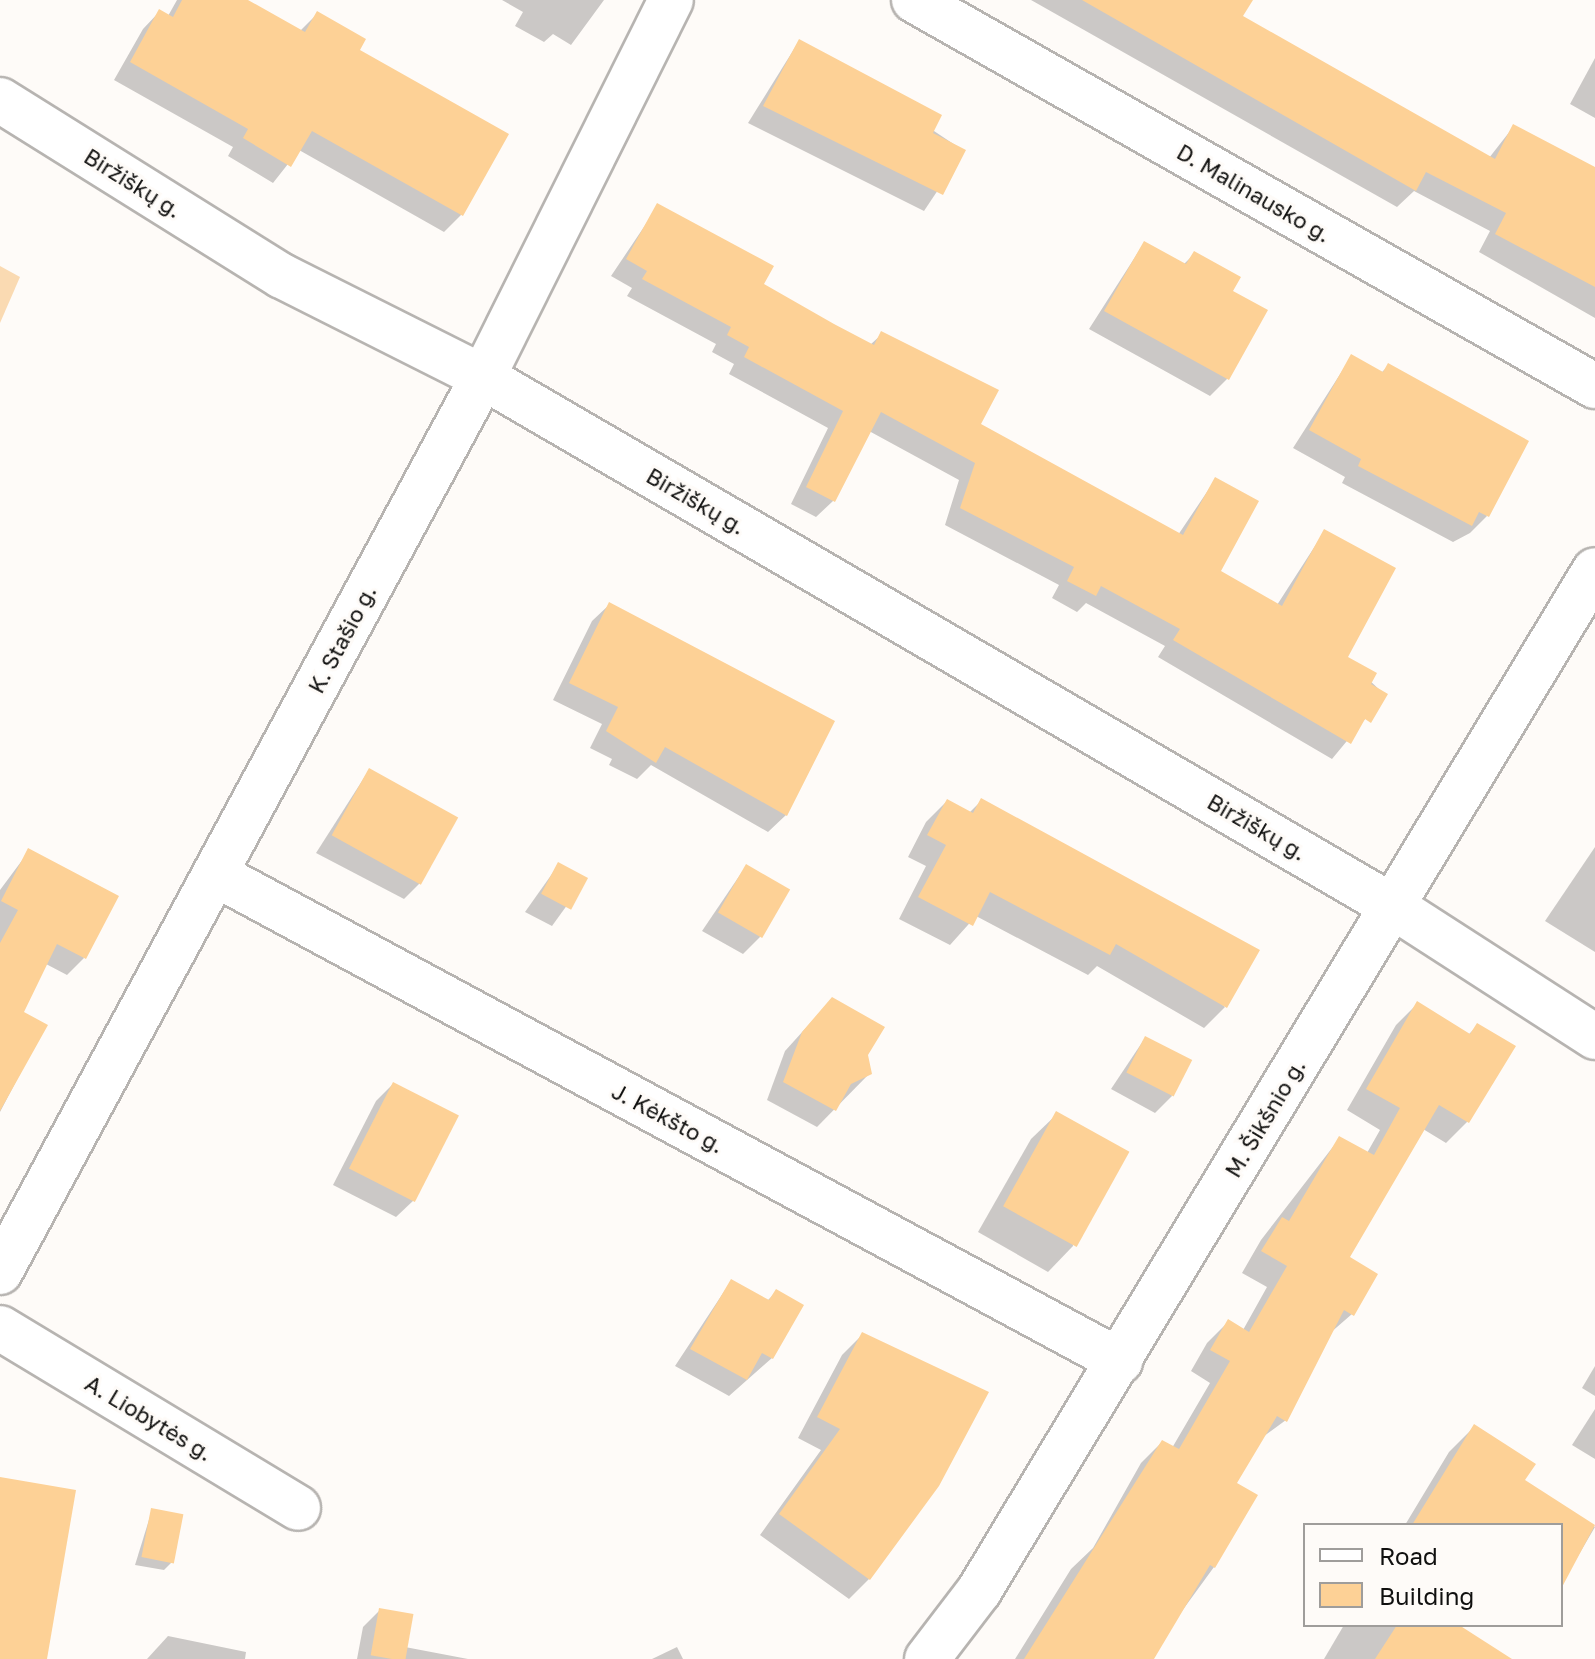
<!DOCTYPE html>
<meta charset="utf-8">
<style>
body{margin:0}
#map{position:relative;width:1595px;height:1659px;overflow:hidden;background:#fefbf8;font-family:"Golos Text",sans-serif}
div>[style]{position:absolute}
.green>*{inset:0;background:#fadab2}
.shadow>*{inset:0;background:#0003}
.building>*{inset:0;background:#fdd196;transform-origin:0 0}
.roads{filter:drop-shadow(2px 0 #b7b4b1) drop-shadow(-2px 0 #b7b4b1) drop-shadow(0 2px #b7b4b1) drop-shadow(0 -2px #b7b4b1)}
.minor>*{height:44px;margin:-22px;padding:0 22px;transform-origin:22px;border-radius:22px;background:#fff}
span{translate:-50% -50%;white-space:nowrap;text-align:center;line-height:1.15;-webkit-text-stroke:6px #fefbf8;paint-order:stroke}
.street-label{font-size:22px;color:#10100f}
.legend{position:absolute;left:1303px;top:1523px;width:260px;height:104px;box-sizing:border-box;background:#fefbf8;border:2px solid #9f9d9b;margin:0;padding:10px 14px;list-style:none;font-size:24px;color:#10100f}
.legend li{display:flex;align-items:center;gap:16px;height:40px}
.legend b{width:40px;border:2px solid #9f9d9b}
</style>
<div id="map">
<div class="green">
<i style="clip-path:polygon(0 266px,20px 277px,0 323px)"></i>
</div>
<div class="shadow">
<i style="clip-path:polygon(177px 0,244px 0,300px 31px,318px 13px,357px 51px,506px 135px,461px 215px,444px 232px,299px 150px,273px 183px,228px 156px,233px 147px,114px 80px,143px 29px,160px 11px,168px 16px)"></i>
<i style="clip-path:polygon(502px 0,604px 0,571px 45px,553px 34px,544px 42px,515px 26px,523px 12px)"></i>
<i style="clip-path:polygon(1031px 0,1246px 0,1241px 17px,1489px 158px,1514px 126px,1595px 209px,1595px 318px,1479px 252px,1490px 231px,1414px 191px,1397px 207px)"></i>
<i style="clip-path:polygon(799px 41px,964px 151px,924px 211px,748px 123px)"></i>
<i style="clip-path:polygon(1595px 58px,1595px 118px,1570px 104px)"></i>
<i style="clip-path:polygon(658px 206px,762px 285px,870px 345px,882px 334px,978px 425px,1178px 535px,1215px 480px,1219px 571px,1277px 605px,1324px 532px,1345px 657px,1385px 695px,1332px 759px,1158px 657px,1165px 646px,1086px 603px,1077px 612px,1052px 598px,1059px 585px,945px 525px,959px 480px,869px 431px,833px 501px,816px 517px,791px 504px,828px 428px,729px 374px,734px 364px,712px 352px,716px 344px,627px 296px,632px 288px,611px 276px)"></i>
<i style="clip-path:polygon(1144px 243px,1183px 265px,1194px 254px,1231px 291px,1227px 379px,1210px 396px,1089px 329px)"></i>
<i style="clip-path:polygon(1351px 357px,1381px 373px,1388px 366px,1487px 516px,1470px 533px,1453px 542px,1342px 483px,1345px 477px,1293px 448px)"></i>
<i style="clip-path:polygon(610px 604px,833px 722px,786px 815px,768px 832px,651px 765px,637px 779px,609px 765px,612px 759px,590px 748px,602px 724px,553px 700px,592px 621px)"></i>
<i style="clip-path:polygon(369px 770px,421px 882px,404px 899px,316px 853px)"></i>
<i style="clip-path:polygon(982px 800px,1225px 1007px,1204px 1028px,1097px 966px,1088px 975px,976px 916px,950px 945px,899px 919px,926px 866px,908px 857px,926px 822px,947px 801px,969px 813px)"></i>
<i style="clip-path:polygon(1595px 847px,1595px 952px,1545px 921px)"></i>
<i style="clip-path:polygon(29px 851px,84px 958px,67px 975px,46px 964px,21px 1013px,45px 1026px,0 1112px,0 890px)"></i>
<i style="clip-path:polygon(559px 864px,586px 879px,552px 926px,525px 912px)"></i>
<i style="clip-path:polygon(746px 866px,760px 937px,743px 954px,702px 931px)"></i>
<i style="clip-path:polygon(832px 999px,870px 1073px,817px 1127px,767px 1100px,785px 1051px)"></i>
<i style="clip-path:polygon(1417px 1004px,1468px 1035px,1478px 1025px,1467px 1122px,1446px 1143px,1423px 1129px,1348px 1258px,1352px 1314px,1329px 1334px,1286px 1420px,1260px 1439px,1234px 1484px,1214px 1567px,1147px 1659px,1015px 1659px,1071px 1569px,1093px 1548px,1141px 1463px,1162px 1442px,1172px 1448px,1210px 1383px,1191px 1371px,1207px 1343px,1228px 1322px,1243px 1330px,1267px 1287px,1242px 1273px,1261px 1240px,1339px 1139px,1367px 1153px,1380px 1130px,1347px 1110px,1396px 1025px)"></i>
<i style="clip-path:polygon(1145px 1038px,1172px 1096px,1155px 1113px,1111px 1089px)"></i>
<i style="clip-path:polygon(393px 1084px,414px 1200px,396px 1217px,333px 1185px,376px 1101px)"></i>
<i style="clip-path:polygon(1057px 1114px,1073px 1246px,1048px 1272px,978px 1232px,1031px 1139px)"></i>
<i style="clip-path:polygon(731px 1281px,767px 1301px,776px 1292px,772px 1358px,729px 1396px,675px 1366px)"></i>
<i style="clip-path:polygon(862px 1335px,869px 1579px,849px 1599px,760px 1535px,821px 1450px,798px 1438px,842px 1355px)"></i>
<i style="clip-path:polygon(1595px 1366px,1595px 1396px,1582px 1388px)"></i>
<i style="clip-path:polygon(1595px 1409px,1595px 1459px,1572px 1445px)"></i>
<i style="clip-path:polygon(1474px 1427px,1522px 1481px,1595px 1527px,1561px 1585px,1561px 1525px,1405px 1525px,1449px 1452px)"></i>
<i style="clip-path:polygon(152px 1510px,172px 1562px,164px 1570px,135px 1565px)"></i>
<i style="clip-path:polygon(380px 1610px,405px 1647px,468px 1659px,357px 1659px,363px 1627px)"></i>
<i style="clip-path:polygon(1344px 1625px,1455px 1625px,1508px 1659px,1324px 1659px)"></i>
<i style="clip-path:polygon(168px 1636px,246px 1652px,245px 1659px,147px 1659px)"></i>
<i style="clip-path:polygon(677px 1647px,683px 1659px,652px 1659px)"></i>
</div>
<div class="building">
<i style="clip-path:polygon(182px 0,248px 0,305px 32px,317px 11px,366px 39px,360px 50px,509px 134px,463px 216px,312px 131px,291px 167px,243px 138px,248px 129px,130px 62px,159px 9px,173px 17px)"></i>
<i style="clip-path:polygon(1082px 0,1253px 0,1243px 16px,1495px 159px,1513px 124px,1595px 167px,1595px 287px,1495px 234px,1506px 213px,1426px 172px,1416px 191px)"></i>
<i style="clip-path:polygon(799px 39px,942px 115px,933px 133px,966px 150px,943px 195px,763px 106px)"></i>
<i style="clip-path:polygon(657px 203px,774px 266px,764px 284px,834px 324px,874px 345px,881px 331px,999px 390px,981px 424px,1183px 535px,1215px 477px,1259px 501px,1221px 571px,1282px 606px,1324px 529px,1396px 568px,1348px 657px,1377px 673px,1371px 684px,1388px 694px,1371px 723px,1365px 719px,1351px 744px,1173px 640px,1180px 629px,1101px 586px,1096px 596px,1067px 581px,1074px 567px,960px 508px,975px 463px,881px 412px,835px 502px,806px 487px,843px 411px,744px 357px,749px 347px,727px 335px,731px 327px,642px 279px,647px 271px,626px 259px)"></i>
<i style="clip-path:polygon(1144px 241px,1186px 264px,1194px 251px,1241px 277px,1233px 291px,1268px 310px,1229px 380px,1104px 311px)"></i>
<i style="clip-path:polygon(1351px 354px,1383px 372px,1388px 363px,1529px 441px,1489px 517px,1479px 512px,1472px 526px,1358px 466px,1361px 459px,1309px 430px)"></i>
<i style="clip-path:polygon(609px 602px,835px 721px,787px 816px,665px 747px,656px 763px,606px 731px,618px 707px,569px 683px)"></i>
<i style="left:369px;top:768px;width:102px;height:77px;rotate:29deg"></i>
<i style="clip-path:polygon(981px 798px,1260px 950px,1227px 1008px,1116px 944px,1110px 955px,990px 892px,973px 926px,918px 897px,946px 845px,927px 835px,947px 799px,973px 813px)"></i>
<i style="clip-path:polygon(28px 848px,119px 896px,86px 959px,57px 944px,24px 1012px,48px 1025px,0 1111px,0 943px,18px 910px,1px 901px)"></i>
<i style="left:558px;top:862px;width:34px;height:36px;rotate:28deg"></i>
<i style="left:746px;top:864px;width:51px;height:56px;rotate:30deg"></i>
<i style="clip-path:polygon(832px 997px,885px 1027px,868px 1055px,872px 1074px,851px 1084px,836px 1111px,783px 1082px,802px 1032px)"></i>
<i style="clip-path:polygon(1417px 1001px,1470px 1034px,1477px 1023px,1516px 1046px,1469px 1123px,1439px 1105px,1350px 1257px,1378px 1274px,1354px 1316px,1344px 1310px,1287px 1422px,1277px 1416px,1237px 1483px,1258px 1495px,1215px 1568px,1210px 1565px,1154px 1659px,1024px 1659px,1162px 1440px,1179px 1449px,1230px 1361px,1210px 1350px,1228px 1319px,1249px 1332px,1287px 1266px,1261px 1251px,1282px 1217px,1289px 1221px,1339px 1136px,1374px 1155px,1400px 1108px,1366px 1089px)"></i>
<i style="left:1145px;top:1036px;width:53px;height:41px;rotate:27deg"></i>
<i style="left:393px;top:1082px;width:74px;height:97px;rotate:27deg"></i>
<i style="left:1056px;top:1111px;width:84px;height:109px;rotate:29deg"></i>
<i style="clip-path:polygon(731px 1279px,769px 1300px,776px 1289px,804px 1305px,773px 1359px,762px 1353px,747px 1380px,690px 1349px)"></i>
<i style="clip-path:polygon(862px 1332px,989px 1392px,939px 1486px,870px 1580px,779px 1514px,840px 1429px,817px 1417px)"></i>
<i style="clip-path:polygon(1474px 1424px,1536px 1464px,1525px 1480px,1595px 1525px,1561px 1589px,1561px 1525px,1412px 1525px)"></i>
<i style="clip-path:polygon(0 1477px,76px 1490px,47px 1659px,0 1659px)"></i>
<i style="left:151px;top:1508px;width:33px;height:50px;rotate:11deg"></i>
<i style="left:379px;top:1608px;width:35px;height:48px;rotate:10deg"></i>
<i style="clip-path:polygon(1397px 1625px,1459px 1625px,1512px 1659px,1375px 1659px)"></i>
</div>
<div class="roads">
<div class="minor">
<i style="left:914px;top:0;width:783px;rotate:29.55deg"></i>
<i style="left:0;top:100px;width:332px;rotate:32deg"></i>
<i style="left:282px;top:276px;width:225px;rotate:26.7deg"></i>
<i style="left:483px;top:377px;width:1052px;rotate:30.2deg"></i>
<i style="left:1392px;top:906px;width:242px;rotate:32.8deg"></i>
<i style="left:215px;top:874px;width:1028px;rotate:28.29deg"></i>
<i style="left:0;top:1272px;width:1017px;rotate:-61.65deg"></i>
<i style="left:483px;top:377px;width:421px;rotate:-63.5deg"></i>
<i style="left:0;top:1328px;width:348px;rotate:31.1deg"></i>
<i style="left:927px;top:1659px;width:86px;rotate:-52.6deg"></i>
<i style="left:979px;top:1591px;width:1192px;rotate:-58.9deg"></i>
</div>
</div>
<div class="street-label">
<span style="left:133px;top:183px;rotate:32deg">Biržiškų g.</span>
<span style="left:1254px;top:193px;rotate:30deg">D. Malinausko g.</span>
<span style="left:696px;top:501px;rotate:30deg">Biržiškų g.</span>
<span style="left:342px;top:639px;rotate:-62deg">K. Stašio g.</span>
<span style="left:1257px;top:827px;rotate:30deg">Biržiškų g.</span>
<span style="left:668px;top:1118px;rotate:28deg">J. Kėkšto g.</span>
<span style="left:1265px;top:1118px;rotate:-59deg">M. Šikšnio g.</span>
<span style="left:149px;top:1418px;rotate:31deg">A. Liobytės g.</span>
</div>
<ul class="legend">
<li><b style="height:10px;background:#fff"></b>Road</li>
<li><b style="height:22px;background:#fdd196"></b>Building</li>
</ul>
</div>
